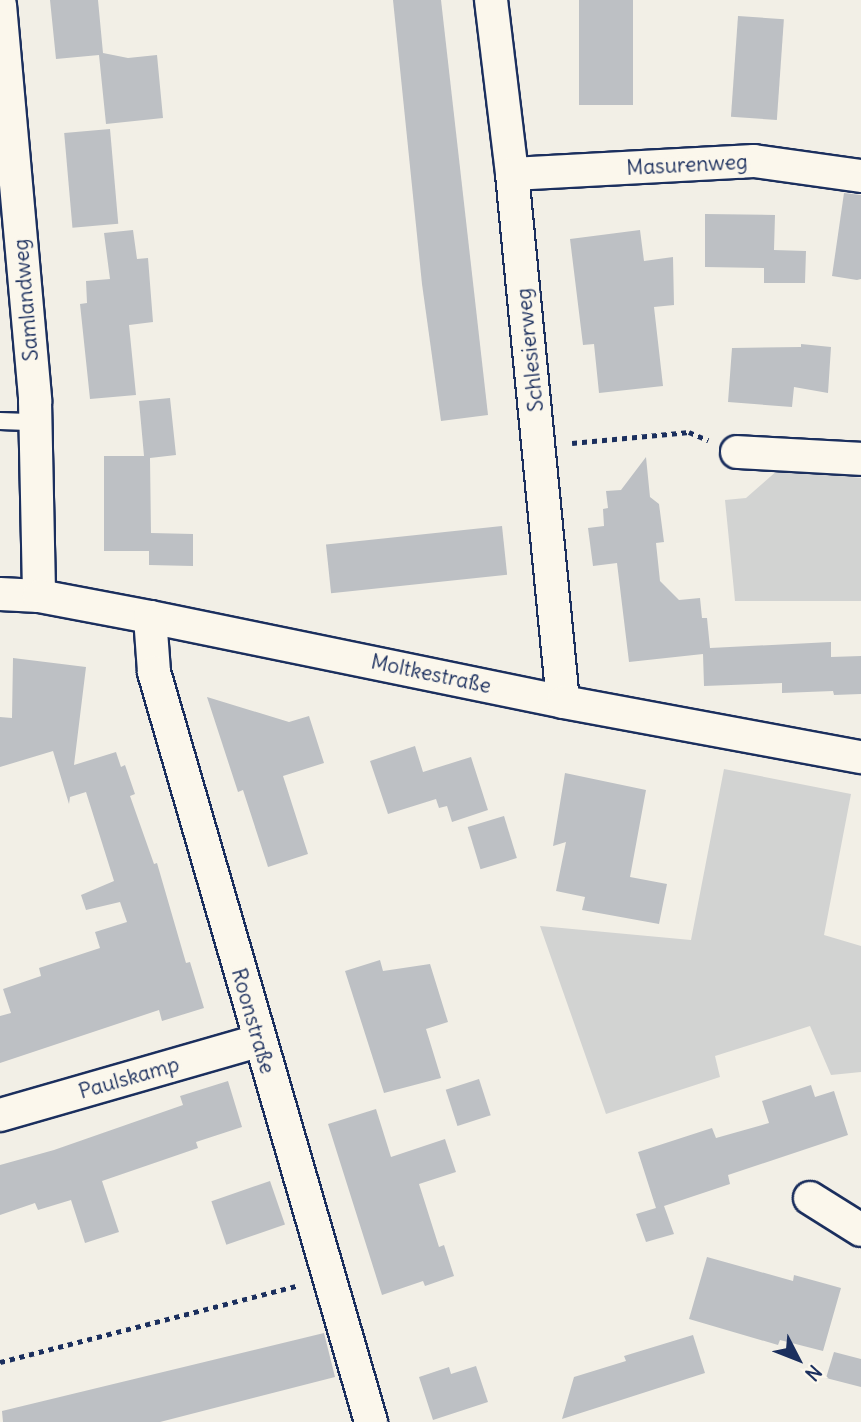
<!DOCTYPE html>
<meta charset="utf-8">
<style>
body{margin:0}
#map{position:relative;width:861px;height:1422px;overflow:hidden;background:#f2efe6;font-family:Delius,sans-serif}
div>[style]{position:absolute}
.green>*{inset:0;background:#d2d3d2}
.building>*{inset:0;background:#bdc0c4;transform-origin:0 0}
.path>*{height:4.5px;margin-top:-2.25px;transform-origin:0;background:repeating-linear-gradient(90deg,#1b2f5e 0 5px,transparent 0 10px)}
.roads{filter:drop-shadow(2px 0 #1b2f5e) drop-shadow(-2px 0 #1b2f5e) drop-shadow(0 2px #1b2f5e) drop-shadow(0 -2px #1b2f5e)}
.lane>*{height:16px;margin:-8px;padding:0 8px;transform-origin:8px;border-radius:8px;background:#fbf7ec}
.street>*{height:32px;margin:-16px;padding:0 16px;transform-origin:16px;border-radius:16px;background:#fbf7ec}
span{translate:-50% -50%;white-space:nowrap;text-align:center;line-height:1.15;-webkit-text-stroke:7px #fbf7ec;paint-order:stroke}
.street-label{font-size:21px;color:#1b2f5e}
.north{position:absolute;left:763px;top:1324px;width:70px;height:70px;-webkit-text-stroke:5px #fbf7ec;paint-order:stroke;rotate:132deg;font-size:19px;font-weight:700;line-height:28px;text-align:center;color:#1b2f5e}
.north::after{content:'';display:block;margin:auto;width:24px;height:32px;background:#1b2f5e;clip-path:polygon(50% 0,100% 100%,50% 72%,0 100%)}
</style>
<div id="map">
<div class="green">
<i style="clip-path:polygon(779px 469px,861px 478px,861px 601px,735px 601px,725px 500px,746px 498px)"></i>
<i style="clip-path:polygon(724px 769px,851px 794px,824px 935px,861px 946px,861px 1072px,831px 1075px,810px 1026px,715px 1056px,720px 1077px,606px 1114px,540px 926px,691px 940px)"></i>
</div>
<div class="building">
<i style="clip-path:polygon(50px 0,98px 0,103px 53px,128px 58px,157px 55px,163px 118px,106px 124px,99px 55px,56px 59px)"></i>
<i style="clip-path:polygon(393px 0,441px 0,488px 415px,441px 421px,422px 284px)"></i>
<i style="left:579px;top:0;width:54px;height:105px"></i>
<i style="left:738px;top:16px;width:46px;height:101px;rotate:4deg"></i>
<i style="left:110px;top:129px;width:95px;height:46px;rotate:85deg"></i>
<i style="clip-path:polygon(844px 193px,861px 195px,861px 279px,857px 280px,832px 276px)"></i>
<i style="clip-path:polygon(705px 214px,775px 215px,774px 250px,806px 251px,805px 283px,764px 283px,764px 268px,705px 267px)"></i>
<i style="clip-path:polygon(133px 230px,137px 259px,148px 258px,153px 322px,129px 325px,136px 395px,90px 399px,80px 304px,87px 303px,86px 281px,110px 279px,104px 233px)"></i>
<i style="clip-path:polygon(640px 230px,644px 261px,673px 257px,674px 305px,654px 307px,663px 386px,599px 393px,594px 344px,583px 345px,570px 239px)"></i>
<i style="clip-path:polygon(801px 344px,831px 347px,828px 393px,794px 387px,792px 407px,728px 402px,732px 348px,801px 347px)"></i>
<i style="clip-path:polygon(170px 398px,176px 455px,150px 458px,151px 533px,193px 534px,193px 566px,149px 565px,149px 551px,104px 551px,104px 456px,144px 456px,139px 401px)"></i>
<i style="clip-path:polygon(646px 457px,650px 497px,659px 504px,664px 542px,656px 543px,660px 581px,679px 600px,700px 598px,702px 618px,707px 618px,710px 648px,831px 642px,831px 657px,861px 656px,861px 694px,834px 695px,833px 691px,782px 693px,782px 683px,704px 686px,703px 654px,629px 662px,617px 563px,593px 566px,588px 528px,604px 526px,603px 509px,608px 508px,606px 491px,621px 490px)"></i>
<i style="left:502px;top:526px;width:49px;height:177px;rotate:84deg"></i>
<i style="clip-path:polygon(13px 658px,86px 667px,74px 765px,116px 752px,121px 767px,125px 765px,135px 794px,130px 796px,154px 864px,157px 863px,186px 963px,190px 962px,204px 1008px,162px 1021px,159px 1010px,0 1063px,0 1016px,11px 1013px,3px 989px,41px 976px,39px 968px,100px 948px,95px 932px,127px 922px,120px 902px,86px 910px,81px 895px,114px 881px,86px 792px,70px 797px,69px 804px,53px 751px,0 767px,0 717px,12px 718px)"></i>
<i style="clip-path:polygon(207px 697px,289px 722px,309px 716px,324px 763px,283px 776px,308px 854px,268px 867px,243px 790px,238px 792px)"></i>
<i style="clip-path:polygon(415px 746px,423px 772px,471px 757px,488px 810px,452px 822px,447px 806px,439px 808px,436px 799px,388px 814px,370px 761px)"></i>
<i style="clip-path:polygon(565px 773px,646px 790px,630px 877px,667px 884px,659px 924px,582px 910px,585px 897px,556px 891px,566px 842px,553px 846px)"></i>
<i style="left:504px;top:816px;width:44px;height:38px;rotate:73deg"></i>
<i style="clip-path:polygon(380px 960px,383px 971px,430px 964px,448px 1022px,426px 1029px,441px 1078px,384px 1093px,345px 971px)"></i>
<i style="left:479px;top:1079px;width:38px;height:35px;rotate:72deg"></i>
<i style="clip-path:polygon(228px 1081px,242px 1127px,196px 1142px,198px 1148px,102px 1181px,119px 1232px,85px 1243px,71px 1200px,38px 1210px,35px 1203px,0 1215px,0 1165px,54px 1150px,183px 1105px,180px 1096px)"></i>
<i style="clip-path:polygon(811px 1085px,815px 1097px,834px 1091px,848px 1135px,728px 1175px,730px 1184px,664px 1206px,674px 1234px,646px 1242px,636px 1214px,656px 1208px,638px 1152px,712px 1128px,716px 1138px,769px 1123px,762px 1101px)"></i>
<i style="clip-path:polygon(376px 1109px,391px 1157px,445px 1139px,456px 1172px,419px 1184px,439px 1247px,444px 1245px,454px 1276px,425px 1286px,423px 1281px,382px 1295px,328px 1124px)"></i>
<i style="left:270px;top:1181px;width:46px;height:62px;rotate:71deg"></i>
<i style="clip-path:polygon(707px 1257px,793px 1281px,794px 1275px,841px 1288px,823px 1351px,780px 1340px,778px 1345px,689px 1319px)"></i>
<i style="clip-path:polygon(324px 1333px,335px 1377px,160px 1422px,3px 1422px,2px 1411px)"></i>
<i style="clip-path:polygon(693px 1335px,705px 1373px,562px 1419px,574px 1377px,626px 1361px,624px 1356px)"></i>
<i style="clip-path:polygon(834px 1352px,861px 1359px,861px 1387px,826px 1378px)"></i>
<i style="clip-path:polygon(476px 1366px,488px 1402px,433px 1420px,419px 1377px,449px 1367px,451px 1374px)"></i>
</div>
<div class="path">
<i style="left:572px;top:443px;width:118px;rotate:-5.4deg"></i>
<i style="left:689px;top:432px;width:21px;rotate:23deg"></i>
<i style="left:0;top:1362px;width:307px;rotate:-14.4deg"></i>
</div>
<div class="roads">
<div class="lane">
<i style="left:0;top:421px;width:35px;rotate:2deg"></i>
</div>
<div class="street">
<i style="left:491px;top:0;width:175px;rotate:83.1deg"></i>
<i style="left:512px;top:174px;width:530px;rotate:84.48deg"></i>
<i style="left:0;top:5px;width:398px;rotate:84.9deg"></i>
<i style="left:35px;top:401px;width:195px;rotate:88.8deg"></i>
<i style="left:512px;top:174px;width:242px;rotate:-3.1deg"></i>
<i style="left:754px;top:161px;width:108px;rotate:8deg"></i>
<i style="left:737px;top:452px;width:124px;rotate:3.2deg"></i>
<i style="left:0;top:594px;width:39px;rotate:3deg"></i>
<i style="left:39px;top:596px;width:113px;rotate:10.7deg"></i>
<i style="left:150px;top:617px;width:422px;rotate:11.6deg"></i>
<i style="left:563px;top:702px;width:303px;rotate:10.5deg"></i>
<i style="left:150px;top:617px;width:55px;rotate:85.8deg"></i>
<i style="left:154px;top:672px;width:781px;rotate:73.86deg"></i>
<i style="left:0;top:1115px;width:268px;rotate:-16deg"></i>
<i style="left:810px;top:1198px;width:60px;rotate:32.1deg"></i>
</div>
</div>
<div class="street-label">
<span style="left:687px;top:165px;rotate:-3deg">Masurenweg</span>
<span style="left:26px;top:300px;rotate:-95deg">Samlandweg</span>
<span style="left:530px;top:350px;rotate:-96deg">Schlesierweg</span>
<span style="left:431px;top:674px;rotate:12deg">Moltkestraße</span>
<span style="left:253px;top:1021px;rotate:74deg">Roonstraße</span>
<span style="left:129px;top:1078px;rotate:-16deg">Paulskamp</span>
</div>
<div class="north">N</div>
</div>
